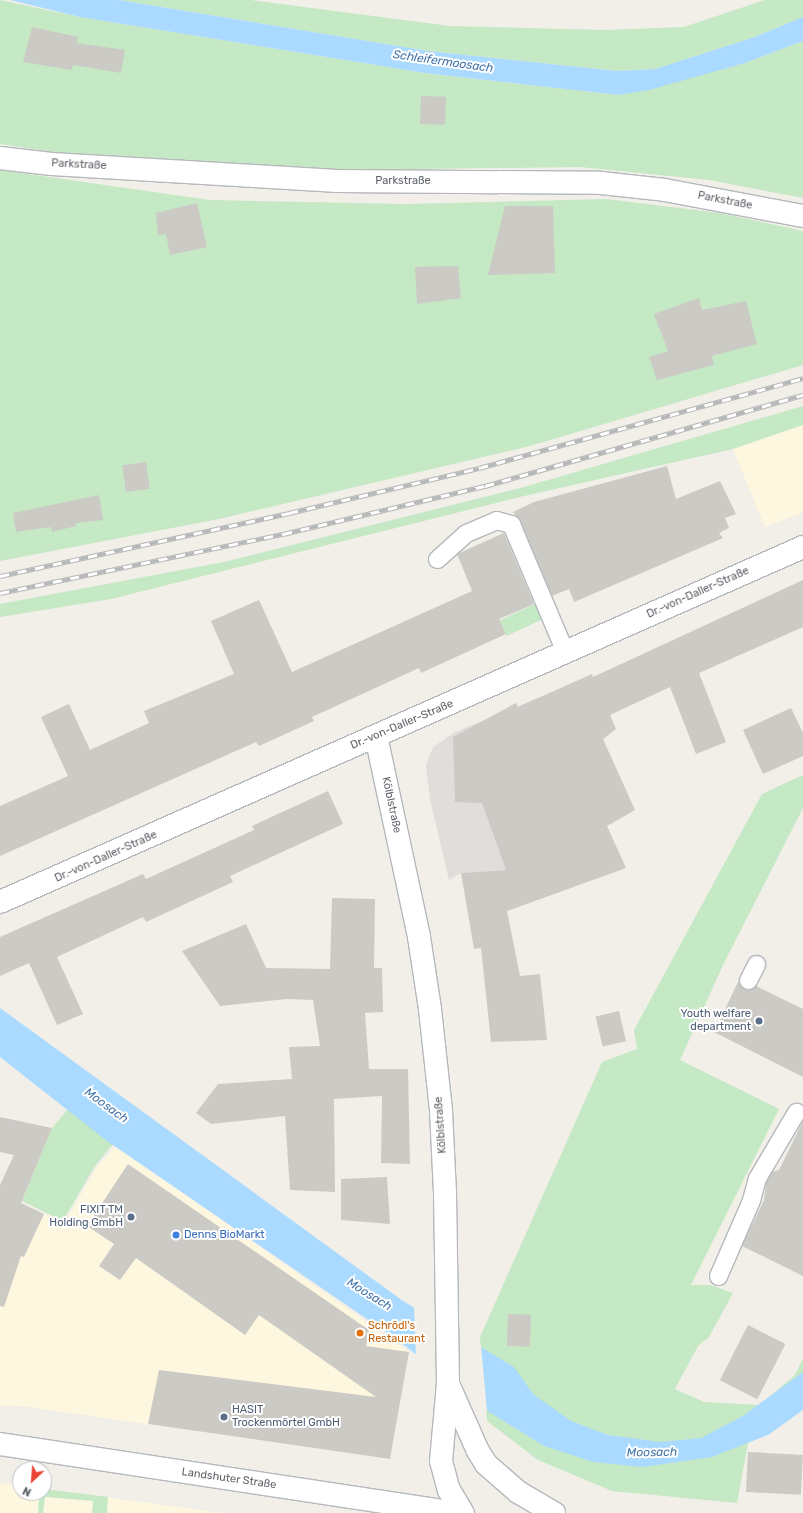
<!DOCTYPE html>
<meta charset="utf-8">
<style>
body{margin:0}
#map{position:relative;width:803px;height:1513px;overflow:hidden;background:#f1efe8;font-family:Rubik,sans-serif}
div>[style]{position:absolute}
.commercial>*{inset:0;background:#fef7e0}
.industrial>*{inset:0;background:#e0deda}
.green>*{inset:0;background:#c5e8c5;transform-origin:0 0}
.water>*{inset:0;background:#aadaff}
.pier>*{inset:0;background:#f1efe8}
.building>*{inset:0;background:#cccac5;transform-origin:0 0}
.roads{filter:drop-shadow(1px 0 #b5b8bc) drop-shadow(-1px 0 #b5b8bc) drop-shadow(0 1px #b5b8bc) drop-shadow(0 -1px #b5b8bc)}
.service>*{height:17px;margin:-8.5px;padding:0 8.5px;transform-origin:8.5px;border-radius:8.5px;background:#fff}
.minor>*{height:22px;margin:-11px;padding:0 11px;transform-origin:11px;border-radius:11px;background:#fff}
.secondary>*{height:22px;margin:-11px;padding:0 11px;transform-origin:11px;border-radius:11px;background:#fff}
.rail>*{height:4.5px;margin-top:-2.25px;transform-origin:0;background:repeating-linear-gradient(90deg,#fff 0 9px,#b6b7b8 0 18px);box-sizing:border-box;border-block:1px solid #b6b7b8}
.dots>*{width:11px;height:11px;translate:-50% -50%;box-sizing:border-box;border:2px solid #fff;border-radius:50%}
span{translate:-50% -50%;white-space:nowrap;text-align:center;line-height:1.15;-webkit-text-stroke:4px #fff;paint-order:stroke}
.street-label{font-size:11px;color:#5f6368}
.service-label{font-size:11px;color:#4e5e75}
.right{translate:-100% -50%;text-align:right}
.left{translate:0 -50%;text-align:left}
.shop-label{font-size:11px;color:#366cbe}
.food-label{font-size:11px;color:#c56008}
.water-label{font-size:12px;color:#4174aa;font-style:italic}
.north{position:absolute;left:12px;top:1461px;width:40px;height:40px;box-sizing:border-box;background:#fff;border:1px solid #bfc1c3;border-radius:50%;rotate:206deg;font-size:11px;font-weight:700;line-height:16px;text-align:center;color:#5f6368}
.north::after{content:'';display:block;margin:auto;width:14px;height:18px;background:#ea4335;clip-path:polygon(50% 0,100% 100%,50% 72%,0 100%)}
</style>
<div id="map">
<div class="commercial">
<i style="clip-path:polygon(803px 425px,803px 512px,765px 527px,733px 449px)"></i>
<i style="clip-path:polygon(116px 1146px,409px 1352px,390px 1459px,21px 1406px,0 1406px,0 1238px,21px 1203px,64px 1224px,96px 1168px)"></i>
<i style="clip-path:polygon(0 1483px,20px 1485px,20px 1493px,44px 1493px,44px 1489px,223px 1513px,0 1513px)"></i>
</div>
<div class="industrial">
<i style="clip-path:polygon(545px 695px,581px 775px,507px 911px,506px 870px,461px 873px,449px 880px,430px 799px,426px 765px,433px 747px,455px 732px)"></i>
</div>
<div class="green">
<i style="clip-path:polygon(0 0,80px 17px,425px 73px,619px 95px,745px 63px,803px 41px,803px 198px,709px 180px,580px 167px,334px 170px,53px 152px,0 144px)"></i>
<i style="clip-path:polygon(119px 0,251px 0,450px 26px,604px 30px,684px 27px,765px 0,803px 0,803px 17px,755px 37px,655px 69px,617px 71px,428px 51px)"></i>
<i style="clip-path:polygon(0 170px,210px 200px,406px 204px,606px 199px,720px 213px,803px 231px,803px 365px,530px 446px,219px 519px,0 561px)"></i>
<i style="clip-path:polygon(803px 406px,803px 425px,733px 449px,524px 496px,111px 599px,0 617px,0 604px,224px 562px,524px 487px)"></i>
<i style="left:535px;top:604px;width:17px;height:39px;rotate:65deg"></i>
<i style="clip-path:polygon(803px 775px,803px 808px,723px 965px,680px 1060px,779px 1109px,691px 1285px,710px 1285px,733px 1293px,709px 1337px,698px 1346px,675px 1389px,704px 1402px,759px 1405px,795px 1375px,803px 1358px,803px 1381px,751px 1427px,737px 1503px,612px 1491px,538px 1460px,487px 1421px,480px 1337px,602px 1062px,637px 1049px,634px 1030px,762px 794px)"></i>
<i style="clip-path:polygon(68px 1109px,113px 1144px,95px 1166px,63px 1221px,22px 1201px,52px 1128px)"></i>
<i style="clip-path:polygon(44px 1489px,108px 1497px,107px 1513px,92px 1513px,93px 1501px,45px 1497px,43px 1513px,38px 1513px,39px 1493px,44px 1493px)"></i>
</div>
<div class="water">
<i style="clip-path:polygon(10px 0,119px 0,428px 51px,617px 71px,655px 69px,755px 37px,803px 17px,803px 41px,745px 63px,649px 90px,619px 95px,425px 73px,80px 17px)"></i>
<i style="clip-path:polygon(0 1008px,403px 1301px,514px 1367px,533px 1394px,571px 1421px,608px 1435px,660px 1442px,701px 1438px,743px 1416px,803px 1372px,803px 1410px,768px 1435px,712px 1457px,643px 1467px,593px 1462px,544px 1446px,489px 1412px,399px 1341px,107px 1141px,0 1057px)"></i>
</div>
<div class="pier">
<i style="clip-path:polygon(414px 1305px,481px 1345px,487px 1411px,416px 1357px)"></i>
</div>
<div class="building">
<i style="clip-path:polygon(32px 27px,78px 37px,77px 43px,125px 50px,121px 73px,73px 65px,72px 70px,23px 62px)"></i>
<i style="left:421px;top:96px;width:25px;height:28px;rotate:2deg"></i>
<i style="clip-path:polygon(197px 203px,207px 247px,170px 255px,166px 234px,158px 235px,156px 213px)"></i>
<i style="clip-path:polygon(505px 206px,553px 206px,555px 273px,488px 275px)"></i>
<i style="clip-path:polygon(458px 266px,461px 298px,417px 304px,415px 267px)"></i>
<i style="clip-path:polygon(699px 298px,702px 310px,746px 301px,757px 344px,712px 356px,714px 365px,657px 380px,649px 357px,668px 351px,654px 314px)"></i>
<i style="left:146px;top:462px;width:27px;height:24px;rotate:82deg"></i>
<i style="clip-path:polygon(667px 466px,676px 499px,720px 481px,736px 514px,725px 518px,729px 528px,719px 533px,723px 538px,574px 602px,569px 589px,552px 596px,520px 520px,513px 512px,534px 502px)"></i>
<i style="clip-path:polygon(99px 495px,103px 520px,76px 523px,76px 526px,52px 532px,51px 527px,16px 532px,13px 513px)"></i>
<i style="clip-path:polygon(504px 533px,534px 604px,499px 619px,506px 634px,421px 673px,419px 668px,312px 717px,314px 721px,259px 746px,256px 742px,0 856px,0 806px,68px 776px,41px 717px,69px 704px,90px 750px,149px 723px,144px 711px,234px 674px,211px 621px,259px 600px,292px 672px,472px 591px,457px 554px)"></i>
<i style="clip-path:polygon(803px 580px,803px 627px,699px 673px,726px 742px,696px 754px,670px 687px,610px 715px,616px 729px,603px 739px,635px 810px,607px 826px,626px 868px,507px 911px,520px 976px,540px 974px,547px 1040px,491px 1042px,481px 948px,474px 949px,461px 873px,506px 870px,482px 803px,455px 802px,453px 737px,516px 703px,518px 707px,592px 674px,593px 677px)"></i>
<i style="clip-path:polygon(791px 708px,803px 733px,803px 756px,763px 774px,743px 730px)"></i>
<i style="clip-path:polygon(328px 791px,343px 824px,230px 876px,233px 882px,146px 922px,143px 917px,57px 957px,83px 1014px,57px 1025px,29px 963px,0 976px,0 937px,143px 874px,146px 879px,254px 830px,252px 826px)"></i>
<i style="clip-path:polygon(332px 898px,375px 899px,374px 968px,382px 968px,383px 1012px,365px 1013px,369px 1069px,408px 1069px,410px 1164px,381px 1163px,382px 1096px,334px 1099px,335px 1192px,290px 1190px,285px 1116px,211px 1124px,196px 1113px,218px 1084px,292px 1079px,289px 1047px,320px 1046px,313px 1000px,286px 999px,220px 1006px,182px 951px,246px 924px,266px 968px,330px 969px)"></i>
<i style="clip-path:polygon(738px 982px,744px 989px,756px 986px,803px 1009px,803px 1077px,714px 1032px)"></i>
<i style="left:619px;top:1011px;width:31px;height:24px;rotate:77deg"></i>
<i style="clip-path:polygon(0 1117px,52px 1128px,21px 1203px,44px 1214px,24px 1257px,21px 1256px,4px 1307px,0 1306px,0 1185px,14px 1155px,0 1152px)"></i>
<i style="clip-path:polygon(803px 1121px,803px 1276px,742px 1246px,764px 1200px,766px 1182px,772px 1172px,779px 1170px)"></i>
<i style="clip-path:polygon(128px 1164px,369px 1330px,366px 1346px,409px 1352px,390px 1459px,148px 1424px,159px 1370px,376px 1397px,259px 1315px,245px 1335px,136px 1258px,120px 1280px,99px 1266px,114px 1244px,87px 1226px)"></i>
<i style="clip-path:polygon(387px 1177px,390px 1224px,341px 1220px,341px 1179px)"></i>
<i style="left:508px;top:1314px;width:23px;height:32px;rotate:2deg"></i>
<i style="left:748px;top:1325px;width:42px;height:62px;rotate:27deg"></i>
<i style="left:748px;top:1452px;width:55px;height:40px;rotate:3deg"></i>
</div>
<div class="roads">
<div class="service">
<i style="left:437px;top:559px;width:39px;rotate:-42deg"></i>
<i style="left:466px;top:533px;width:33px;rotate:-23deg"></i>
<i style="left:496px;top:520px;width:16px;rotate:15deg"></i>
<i style="left:511px;top:524px;width:139px;rotate:67.1deg"></i>
<i style="left:748px;top:980px;width:18px;rotate:-63deg"></i>
<i style="left:718px;top:1276px;width:83px;rotate:-66.5deg"></i>
<i style="left:751px;top:1200px;width:23px;rotate:-75deg"></i>
<i style="left:757px;top:1178px;width:77px;rotate:-59.4deg"></i>
</div>
<div class="minor">
<i style="left:0;top:158px;width:52px;rotate:6.6deg"></i>
<i style="left:52px;top:164px;width:286px;rotate:3.4deg"></i>
<i style="left:337px;top:181px;width:264px;rotate:0.4deg"></i>
<i style="left:601px;top:183px;width:64px;rotate:6.2deg"></i>
<i style="left:665px;top:190px;width:140px;rotate:10.7deg"></i>
<i style="left:0;top:1444px;width:463px;rotate:8.6deg"></i>
</div>
<div class="secondary">
<i style="left:376px;top:736px;width:206px;rotate:77.9deg"></i>
<i style="left:419px;top:937px;width:73px;rotate:81.3deg"></i>
<i style="left:430px;top:1009px;width:103px;rotate:83.8deg"></i>
<i style="left:441px;top:1111px;width:81px;rotate:87.2deg"></i>
<i style="left:445px;top:1192px;width:191px;rotate:89.1deg"></i>
<i style="left:448px;top:1383px;width:78px;rotate:95.1deg"></i>
<i style="left:441px;top:1461px;width:30px;rotate:75deg"></i>
<i style="left:449px;top:1490px;width:27px;rotate:59deg"></i>
<i style="left:0;top:902px;width:878px;rotate:-23.85deg"></i>
<i style="left:449px;top:1386px;width:71px;rotate:66deg"></i>
<i style="left:478px;top:1451px;width:15px;rotate:58deg"></i>
<i style="left:486px;top:1464px;width:43px;rotate:41.2deg"></i>
<i style="left:518px;top:1492px;width:42px;rotate:30.3deg"></i>
</div>
</div>
<div class="rail">
<i style="left:0;top:576px;width:296px;rotate:-12.3deg"></i>
<i style="left:289px;top:513px;width:195px;rotate:-13.3deg"></i>
<i style="left:479px;top:468px;width:336px;rotate:-15.5deg"></i>
<i style="left:0;top:593px;width:289px;rotate:-11.8deg"></i>
<i style="left:283px;top:534px;width:208px;rotate:-13.4deg"></i>
<i style="left:485px;top:486px;width:331px;rotate:-16deg"></i>
</div>
<div class="dots">
<i style="left:759px;top:1021px;background:#5c6f8a"></i>
<i style="left:131px;top:1217px;background:#5c6f8a"></i>
<i style="left:176px;top:1235px;background:#3f7fe0"></i>
<i style="left:360px;top:1333px;background:#e8710a"></i>
<i style="left:224px;top:1417px;background:#5c6f8a"></i>
</div>
<div class="street-label">
<span style="left:79px;top:165px;rotate:3deg">Parkstraße</span>
<span style="left:403px;top:181px">Parkstraße</span>
<span style="left:725px;top:201px;rotate:11deg">Parkstraße</span>
<span style="left:698px;top:593px;rotate:-24deg">Dr.-von-Daller-Straße</span>
<span style="left:402px;top:725px;rotate:-23deg">Dr.-von-Daller-Straße</span>
<span style="left:391px;top:805px;rotate:78deg">Kölblstraße</span>
<span style="left:106px;top:857px;rotate:-24deg">Dr.-von-Daller-Straße</span>
<span style="left:441px;top:1125px;rotate:-94deg">Kölblstraße</span>
<span style="left:229px;top:1479px;rotate:8deg">Landshuter Straße</span>
</div>
<div class="service-label">
<span class="right" style="left:751px;top:1021px">Youth welfare<br>department</span>
<span class="right" style="left:123px;top:1217px">FIXIT TM<br>Holding GmbH</span>
<span class="left" style="left:232px;top:1417px">HASIT<br>Trockenmörtel GmbH</span>
</div>
<div class="shop-label">
<span class="left" style="left:184px;top:1235px">Denns BioMarkt</span>
</div>
<div class="food-label">
<span class="left" style="left:368px;top:1333px">Schrödl's<br>Restaurant</span>
</div>
<div class="water-label">
<span style="left:443px;top:62px;rotate:8deg">Schleifermoosach</span>
<span style="left:106px;top:1106px;rotate:36deg">Moosach</span>
<span style="left:369px;top:1295px;rotate:32deg">Moosach</span>
<span style="left:652px;top:1453px;rotate:-1deg">Moosach</span>
</div>
<div class="north">N</div>
</div>
